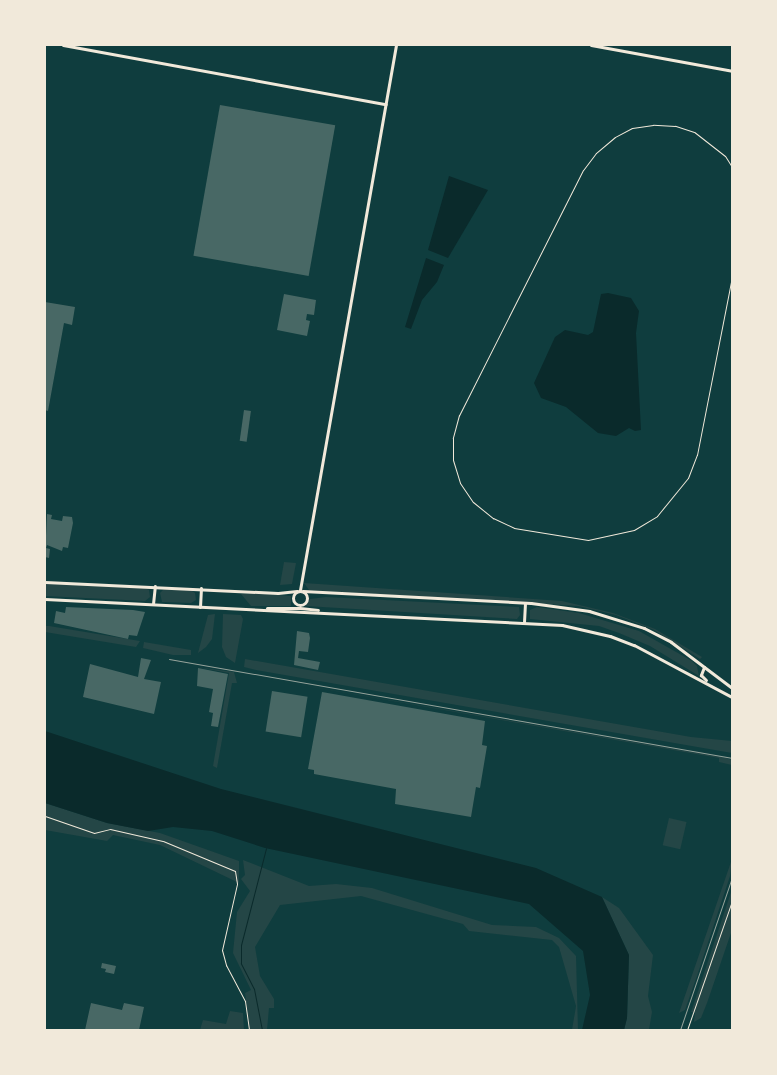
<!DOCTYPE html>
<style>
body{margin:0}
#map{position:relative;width:777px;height:1075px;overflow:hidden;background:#0f3d3e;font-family:"Space Grotesk",sans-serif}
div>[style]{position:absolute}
.green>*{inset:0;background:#244646;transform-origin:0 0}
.water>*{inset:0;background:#0a2a2b}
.stream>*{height:1px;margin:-0.5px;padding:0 0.5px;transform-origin:0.5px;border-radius:0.5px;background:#0a2a2b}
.building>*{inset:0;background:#486865;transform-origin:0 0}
.path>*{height:1px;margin:-0.5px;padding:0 0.5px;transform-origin:0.5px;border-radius:0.5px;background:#f1e9da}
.minor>*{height:3px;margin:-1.5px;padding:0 1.5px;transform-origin:1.5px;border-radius:1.5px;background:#f1e9da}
.minor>.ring{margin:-1.5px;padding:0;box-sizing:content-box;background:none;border:3px solid #f1e9da;border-radius:50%}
.tram>*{height:1px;margin:-0.5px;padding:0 0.5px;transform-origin:0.5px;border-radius:0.5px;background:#97a49c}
span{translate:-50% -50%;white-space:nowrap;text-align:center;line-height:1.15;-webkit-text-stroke:4.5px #f1e9da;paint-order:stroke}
.frame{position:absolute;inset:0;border:46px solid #f1e9da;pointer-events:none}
</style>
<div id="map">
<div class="green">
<i style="clip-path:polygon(284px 562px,296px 563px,292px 584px,280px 585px)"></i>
<i style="clip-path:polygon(45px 583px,144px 588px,149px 590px,150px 597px,145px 601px,45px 596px)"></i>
<i style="clip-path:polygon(304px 583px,562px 601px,613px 613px,655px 629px,702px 657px,700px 659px,654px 630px,616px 615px,578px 606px,309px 590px)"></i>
<i style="clip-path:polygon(164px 589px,191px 590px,195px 593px,196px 600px,191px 603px,162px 602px,160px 593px)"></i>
<i style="clip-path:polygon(256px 593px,291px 596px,291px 606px,251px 606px,241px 594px)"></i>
<i style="clip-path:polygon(326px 597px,519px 607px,520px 615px,517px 619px,306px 606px,310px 599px)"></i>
<i style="clip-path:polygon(537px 607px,579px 613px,639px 631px,692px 661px,697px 666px,699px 676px,650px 646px,619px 633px,599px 626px,530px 619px,530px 610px)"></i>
<i style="clip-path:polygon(215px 614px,212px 639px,206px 647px,198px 653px,208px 615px)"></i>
<i style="clip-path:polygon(223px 614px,241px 615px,243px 619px,235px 663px,226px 657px,222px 647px)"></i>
<i style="clip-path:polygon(46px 626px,49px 626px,140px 641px,136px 647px,45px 632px)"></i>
<i style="clip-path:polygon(144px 642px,191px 650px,191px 655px,173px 655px,143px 648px)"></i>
<i style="clip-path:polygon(245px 659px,691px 737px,732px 741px,732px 753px,256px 670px,244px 667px)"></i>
<i style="clip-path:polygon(197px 667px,234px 672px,237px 683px,232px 683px,217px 768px,213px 766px,229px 673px)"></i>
<i style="clip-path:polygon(249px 676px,726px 758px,732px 760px,732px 765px,719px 762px,719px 758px)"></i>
<i style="clip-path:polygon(45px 803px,107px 823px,160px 833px,239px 861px,239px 883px,160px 845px,113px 835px,107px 841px,45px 830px)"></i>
<i style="left:669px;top:818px;width:18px;height:28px;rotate:13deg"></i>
<i style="clip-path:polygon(732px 859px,730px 876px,697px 976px,685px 1010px,679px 1013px)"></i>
<i style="clip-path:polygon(243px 860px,309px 886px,336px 884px,372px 888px,492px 925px,536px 927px,559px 938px,576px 956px,578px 1030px,572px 1030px,576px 1006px,559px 947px,552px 940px,469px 931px,463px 924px,361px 896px,280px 905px,255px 947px,260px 976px,274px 999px,274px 1008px,269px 1008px,267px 1030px,250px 1030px,245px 993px,251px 990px,233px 953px,237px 912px,250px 891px,241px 879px,245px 875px)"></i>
<i style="clip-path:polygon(732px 889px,732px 930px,707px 1003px,701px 1018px,694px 1022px,695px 1013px,691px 1012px)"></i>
<i style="clip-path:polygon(602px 897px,619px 908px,653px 955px,648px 996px,652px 1012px,649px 1030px,624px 1030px,627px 1018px,629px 955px)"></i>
<i style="clip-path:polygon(230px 1011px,243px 1013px,244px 1030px,200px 1030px,203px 1020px,226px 1024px)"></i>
</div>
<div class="water">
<i style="clip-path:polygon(449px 176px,488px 190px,448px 258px,428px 250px)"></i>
<i style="clip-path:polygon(426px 258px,444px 265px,437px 282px,422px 300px,411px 329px,405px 327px)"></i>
<i style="clip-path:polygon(608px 293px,631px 298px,639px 311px,636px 333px,641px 430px,635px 431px,629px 428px,616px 436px,598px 433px,566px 407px,541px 398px,534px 383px,555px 337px,565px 330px,588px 335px,593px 332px,601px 294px)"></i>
<i style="clip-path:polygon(45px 731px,221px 789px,536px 868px,602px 897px,629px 955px,627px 1018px,624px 1030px,582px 1030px,590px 995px,583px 951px,529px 904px,265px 848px,212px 831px,173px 827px,148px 831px,107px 823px,45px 803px)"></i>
</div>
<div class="stream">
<i style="left:262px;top:1030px;width:42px;rotate:-101deg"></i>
<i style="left:254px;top:989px;width:29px;rotate:-117deg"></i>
<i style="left:241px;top:963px;width:18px;rotate:-90deg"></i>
<i style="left:241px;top:945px;width:100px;rotate:-75.5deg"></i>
</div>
<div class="building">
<i style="left:220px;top:105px;width:117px;height:153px;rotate:10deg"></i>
<i style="clip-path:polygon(284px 294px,316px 300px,314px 315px,307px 314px,306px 320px,310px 321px,307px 336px,277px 330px)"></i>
<i style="clip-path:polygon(45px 302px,75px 307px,72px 325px,64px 323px,48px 411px,45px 410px)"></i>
<i style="left:244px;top:410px;width:7px;height:31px;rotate:8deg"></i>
<i style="clip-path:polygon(47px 514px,52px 515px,51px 519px,62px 521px,63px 516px,72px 517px,73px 523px,68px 548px,63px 547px,62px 551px,47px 545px,46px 548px,50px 549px,49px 558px,45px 557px)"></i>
<i style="clip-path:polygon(66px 607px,133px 610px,145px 612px,137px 636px,129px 635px,128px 639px,54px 623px,56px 611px,65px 613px)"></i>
<i style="clip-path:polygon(297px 631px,309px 633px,310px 638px,308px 652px,299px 651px,298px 658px,320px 662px,318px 670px,294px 665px)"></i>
<i style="clip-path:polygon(141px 658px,151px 660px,144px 679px,161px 682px,154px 714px,83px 697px,90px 664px,138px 677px)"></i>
<i style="clip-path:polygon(198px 668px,228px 674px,218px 727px,211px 726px,213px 713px,209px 712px,213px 689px,197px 686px)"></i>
<i style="left:272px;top:691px;width:36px;height:41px;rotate:9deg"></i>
<i style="clip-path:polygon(322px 692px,485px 721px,482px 745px,487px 746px,480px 788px,476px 787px,471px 817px,395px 804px,396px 789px,314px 774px,314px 770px,308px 769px)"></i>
<i style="clip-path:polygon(102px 963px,116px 966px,114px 974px,105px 972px,106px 969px,101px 968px)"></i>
<i style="clip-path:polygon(91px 1003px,122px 1010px,124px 1003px,144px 1007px,139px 1030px,85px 1030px)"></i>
</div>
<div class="path">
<i style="left:732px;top:167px;width:13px;rotate:-122deg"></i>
<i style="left:725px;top:156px;width:39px;rotate:-142deg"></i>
<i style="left:694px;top:132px;width:20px;rotate:-162deg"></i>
<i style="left:675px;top:126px;width:22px;rotate:-177deg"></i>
<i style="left:653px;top:125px;width:21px;rotate:172deg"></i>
<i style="left:632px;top:128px;width:19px;rotate:152deg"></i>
<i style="left:615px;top:137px;width:25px;rotate:140deg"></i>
<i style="left:596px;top:153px;width:21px;rotate:127deg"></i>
<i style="left:583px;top:170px;width:275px;rotate:116.8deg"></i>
<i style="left:459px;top:415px;width:24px;rotate:105deg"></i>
<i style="left:453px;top:438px;width:22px;rotate:90deg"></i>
<i style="left:453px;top:460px;width:24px;rotate:73deg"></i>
<i style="left:460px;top:483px;width:23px;rotate:56deg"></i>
<i style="left:473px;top:502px;width:26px;rotate:39deg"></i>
<i style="left:493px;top:518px;width:23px;rotate:25deg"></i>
<i style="left:514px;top:528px;width:75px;rotate:9.2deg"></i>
<i style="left:588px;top:540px;width:47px;rotate:-12.3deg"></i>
<i style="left:634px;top:530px;width:27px;rotate:-31deg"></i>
<i style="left:657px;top:516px;width:49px;rotate:-50.8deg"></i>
<i style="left:688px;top:478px;width:25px;rotate:-69deg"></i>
<i style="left:697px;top:455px;width:181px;rotate:-78.9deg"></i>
<i style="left:45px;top:816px;width:52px;rotate:19.1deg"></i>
<i style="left:94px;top:833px;width:16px;rotate:-14deg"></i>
<i style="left:110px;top:829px;width:54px;rotate:12.8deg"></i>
<i style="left:163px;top:841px;width:78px;rotate:22.6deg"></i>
<i style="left:235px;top:871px;width:13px;rotate:81deg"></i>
<i style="left:237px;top:884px;width:68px;rotate:102.8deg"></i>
<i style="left:222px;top:950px;width:16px;rotate:75deg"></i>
<i style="left:226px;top:965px;width:41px;rotate:62.2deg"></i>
<i style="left:245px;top:1001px;width:29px;rotate:82deg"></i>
<i style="left:687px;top:1030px;width:137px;rotate:-70.8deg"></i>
</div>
<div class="minor">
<i style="left:63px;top:45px;width:328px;rotate:10.4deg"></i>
<i style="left:591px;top:45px;width:143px;rotate:10.4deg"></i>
<i style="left:45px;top:582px;width:233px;rotate:2.7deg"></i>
<i style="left:278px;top:593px;width:19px;rotate:-6deg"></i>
<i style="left:300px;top:590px;width:553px;rotate:-80.01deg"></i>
<i class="ring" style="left:293px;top:591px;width:11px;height:11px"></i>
<i style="left:303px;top:591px;width:228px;rotate:3deg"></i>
<i style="left:531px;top:603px;width:59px;rotate:7.9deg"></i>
<i style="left:589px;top:611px;width:58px;rotate:17.2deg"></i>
<i style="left:644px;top:628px;width:30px;rotate:27deg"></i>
<i style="left:671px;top:642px;width:76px;rotate:37deg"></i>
<i style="left:45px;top:599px;width:518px;rotate:2.88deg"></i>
<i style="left:562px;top:625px;width:49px;rotate:12.9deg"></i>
<i style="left:610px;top:636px;width:26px;rotate:21deg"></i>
<i style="left:634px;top:645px;width:111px;rotate:28deg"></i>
<i style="left:153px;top:604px;width:18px;rotate:-84deg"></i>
<i style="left:200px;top:607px;width:19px;rotate:-87deg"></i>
<i style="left:267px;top:608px;width:32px"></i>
<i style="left:300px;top:608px;width:18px;rotate:6deg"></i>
<i style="left:524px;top:622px;width:19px;rotate:-87deg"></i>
<i style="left:704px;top:667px;width:9px;rotate:111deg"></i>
<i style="left:701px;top:675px;width:7px;rotate:45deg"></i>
</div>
<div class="tram">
<i style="left:169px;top:659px;width:572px;rotate:9.97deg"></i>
<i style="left:680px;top:1030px;width:162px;rotate:-71.2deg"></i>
</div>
<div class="frame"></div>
</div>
